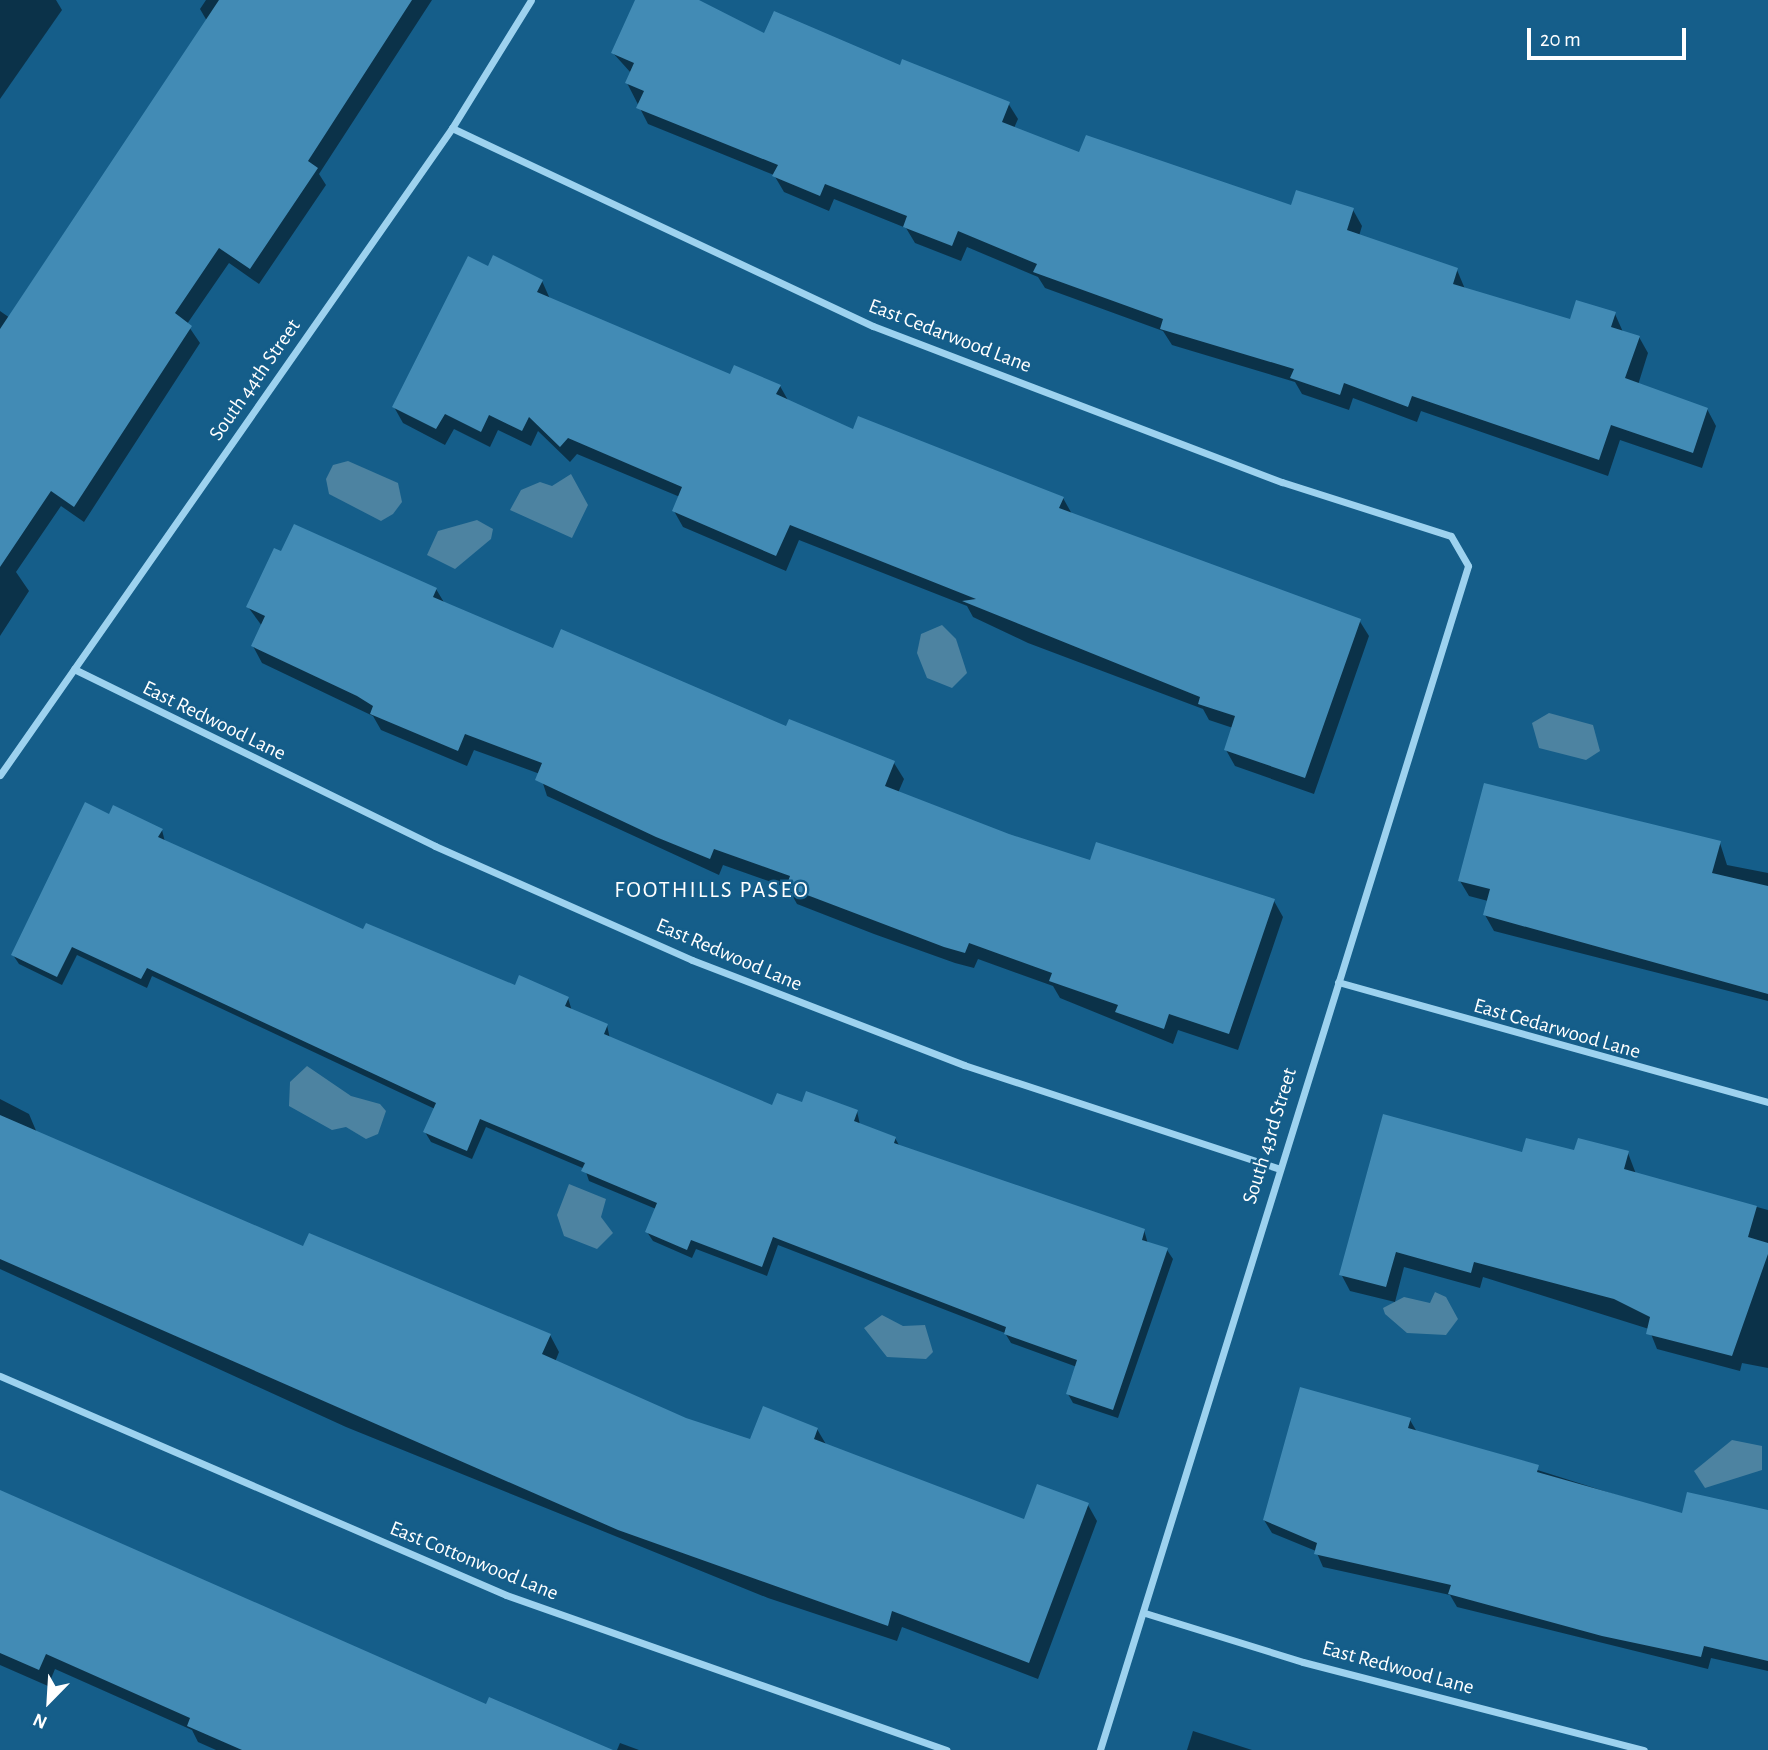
<!DOCTYPE html>
<style>
body{margin:0}
#map{position:relative;width:1768px;height:1750px;overflow:hidden;background:#155e8a;font-family:"Alegreya Sans",sans-serif}
div>[style]{position:absolute}
.water>*{inset:0;background:#4d83a1}
.shadow>*{inset:0;background:#0007}
.building>*{inset:0;background:#428bb5}
.minor>*{height:7px;margin:-3.5px;padding:0 3.5px;transform-origin:3.5px;border-radius:3.5px;background:#9dd2ef}
span{translate:-50% -50%;white-space:nowrap;text-align:center;line-height:1.15;-webkit-text-stroke:5px #155e8a;paint-order:stroke}
.street-label{font-size:21px;color:#fff}
.neighbourhood-label{font-size:23px;color:#fff;letter-spacing:2px}
.north{position:absolute;left:14px;top:1666px;width:70px;height:70px;-webkit-text-stroke:5px #155e8a;paint-order:stroke;rotate:204deg;font-size:19px;font-weight:700;line-height:28px;text-align:center;color:#fff}
.north::after{content:'';display:block;margin:auto;width:24px;height:32px;background:#fff;clip-path:polygon(50% 0,100% 100%,50% 72%,0 100%)}
.scale{position:absolute;left:1527px;top:28px;width:159px;height:32px;box-sizing:border-box;border:4px solid #fff;border-top:0;padding-left:9px;font-size:21px;line-height:24px;white-space:nowrap;color:#fff;-webkit-text-stroke:5px #155e8a;paint-order:stroke}
</style>
<div id="map">
<div class="water">
<i style="clip-path:polygon(348px 461px,398px 483px,402px 502px,393px 514px,381px 521px,329px 494px,326px 479px,333px 465px)"></i>
<i style="clip-path:polygon(571px 474px,588px 505px,572px 538px,510px 510px,521px 490px,540px 482px,552px 486px)"></i>
<i style="clip-path:polygon(477px 520px,493px 529px,491px 539px,455px 569px,427px 555px,438px 531px)"></i>
<i style="clip-path:polygon(942px 625px,956px 639px,967px 673px,952px 688px,927px 678px,917px 653px,921px 634px)"></i>
<i style="clip-path:polygon(1549px 713px,1593px 725px,1600px 751px,1586px 760px,1539px 748px,1532px 723px)"></i>
<i style="clip-path:polygon(307px 1066px,351px 1096px,380px 1104px,386px 1111px,378px 1134px,366px 1139px,346px 1127px,332px 1130px,289px 1106px,290px 1082px)"></i>
<i style="clip-path:polygon(569px 1184px,606px 1199px,601px 1217px,613px 1233px,597px 1249px,564px 1236px,557px 1215px)"></i>
<i style="clip-path:polygon(1435px 1292px,1446px 1297px,1458px 1319px,1446px 1335px,1407px 1333px,1385px 1314px,1383px 1308px,1404px 1297px,1430px 1303px)"></i>
<i style="clip-path:polygon(882px 1315px,903px 1326px,925px 1325px,933px 1352px,926px 1359px,887px 1357px,864px 1328px)"></i>
<i style="clip-path:polygon(1732px 1440px,1762px 1446px,1762px 1470px,1705px 1488px,1694px 1471px)"></i>
</div>
<div class="shadow">
<i style="clip-path:polygon(0 0,56px 0,62px 10px,0 99px)"></i>
<i style="clip-path:polygon(206px 0,432px 0,319px 174px,326px 185px,259px 284px,229px 263px,187px 324px,200px 343px,84px 522px,61px 506px,16px 572px,29px 591px,0 636px,0 311px,10px 318px,207px 21px,200px 9px)"></i>
<i style="clip-path:polygon(636px 0,697px 0,765px 36px,901px 68px,1008px 103px,1018px 119px,1014px 128px,1080px 154px,1292px 208px,1353px 210px,1362px 226px,1359px 236px,1457px 270px,1465px 289px,1571px 321px,1615px 314px,1623px 332px,1639px 337px,1648px 353px,1638px 385px,1707px 409px,1716px 426px,1702px 468px,1620px 440px,1608px 476px,1421px 411px,1417px 422px,1353px 398px,1349px 410px,1302px 394px,1295px 382px,1172px 345px,1163px 331px,1045px 288px,1038px 277px,967px 247px,961px 261px,915px 243px,906px 228px,834px 199px,829px 211px,784px 192px,774px 175px,648px 124px,627px 83px,631px 73px,613px 53px)"></i>
<i style="clip-path:polygon(489px 268px,542px 281px,550px 299px,731px 377px,780px 386px,789px 402px,854px 431px,1063px 498px,1072px 514px,1359px 620px,1369px 636px,1314px 794px,1235px 766px,1226px 750px,1233px 728px,1209px 720px,1203px 709px,1028px 643px,973px 617px,967px 606px,799px 540px,786px 571px,683px 527px,674px 511px,680px 497px,577px 454px,570px 462px,538px 431px,531px 446px,498px 430px,490px 447px,454px 429px,445px 445px,403px 423px,394px 407px)"></i>
<i style="clip-path:polygon(436px 589px,445px 604px,554px 650px,894px 763px,904px 779px,898px 793px,1008px 835px,1091px 863px,1274px 901px,1283px 917px,1238px 1050px,1178px 1030px,1173px 1044px,1060px 998px,1053px 986px,978px 959px,974px 968px,955px 963px,874px 934px,797px 904px,788px 888px,723px 865px,719px 875px,547px 796px,540px 774px,474px 750px,467px 766px,381px 730px,373px 716px,262px 663px,253px 646px,262px 626px,248px 607px)"></i>
<i style="clip-path:polygon(109px 816px,162px 830px,165px 842px,364px 931px,516px 988px,568px 998px,572px 1011px,607px 1025px,610px 1039px,773px 1108px,857px 1111px,860px 1125px,895px 1138px,900px 1147px,1144px 1230px,1148px 1244px,1167px 1250px,1173px 1259px,1118px 1418px,1073px 1403px,1068px 1394px,1077px 1367px,1011px 1343px,1005px 1333px,778px 1245px,767px 1276px,696px 1249px,692px 1258px,653px 1241px,647px 1232px,656px 1209px,589px 1181px,585px 1169px,486px 1127px,472px 1159px,431px 1142px,425px 1132px,435px 1109px,152px 976px,147px 988px,77px 955px,62px 985px,19px 964px,13px 955px)"></i>
<i style="clip-path:polygon(1720px 843px,1727px 865px,1768px 873px,1768px 1001px,1494px 931px,1485px 915px,1488px 901px,1469px 896px,1460px 881px)"></i>
<i style="clip-path:polygon(0 1099px,29px 1114px,37px 1133px,304px 1248px,550px 1335px,559px 1352px,555px 1362px,686px 1420px,751px 1441px,817px 1429px,827px 1446px,1025px 1521px,1088px 1505px,1097px 1521px,1038px 1679px,902px 1627px,897px 1641px,768px 1598px,346px 1427px,0 1269px)"></i>
<i style="clip-path:polygon(1628px 1153px,1636px 1174px,1768px 1210px,1768px 1368px,1742px 1363px,1740px 1371px,1657px 1349px,1649px 1329px,1483px 1277px,1480px 1288px,1404px 1267px,1395px 1302px,1350px 1291px,1341px 1274px,1524px 1154px)"></i>
<i style="clip-path:polygon(1410px 1420px,1417px 1432px,1683px 1516px,1768px 1512px,1768px 1671px,1711px 1658px,1708px 1669px,1457px 1607px,1450px 1595px,1323px 1567px,1316px 1551px,1272px 1533px,1264px 1520px)"></i>
<i style="clip-path:polygon(0 1491px,487px 1707px,609px 1750px,216px 1750px,198px 1742px,192px 1730px,55px 1669px,48px 1686px,0 1665px)"></i>
<i style="clip-path:polygon(1193px 1731px,1252px 1750px,1187px 1750px)"></i>
<i style="clip-path:polygon(620px 1743px,639px 1750px,617px 1750px)"></i>
</div>
<div class="building">
<i style="clip-path:polygon(219px 0,412px 0,308px 161px,318px 168px,250px 269px,219px 248px,175px 313px,192px 326px,74px 507px,51px 491px,0 567px,0 329px)"></i>
<i style="clip-path:polygon(635px 0,699px 0,764px 33px,774px 11px,900px 65px,902px 59px,1010px 102px,1002px 122px,1079px 152px,1086px 135px,1291px 205px,1296px 190px,1354px 208px,1347px 230px,1458px 268px,1453px 284px,1570px 319px,1576px 300px,1616px 312px,1611px 327px,1640px 336px,1625px 378px,1708px 408px,1693px 453px,1611px 425px,1599px 460px,1412px 396px,1408px 407px,1344px 383px,1340px 395px,1290px 378px,1294px 369px,1160px 329px,1163px 319px,1033px 272px,1037px 264px,958px 231px,952px 246px,903px 227px,907px 216px,825px 184px,820px 196px,772px 176px,778px 165px,636px 108px,644px 91px,625px 83px,634px 63px,611px 53px)"></i>
<i style="clip-path:polygon(493px 255px,543px 280px,537px 292px,730px 374px,734px 365px,781px 385px,776px 394px,853px 429px,858px 416px,1064px 497px,1059px 508px,1361px 619px,1305px 778px,1224px 750px,1235px 716px,1198px 704px,1200px 697px,962px 601px,976px 599px,790px 525px,776px 556px,672px 511px,682px 487px,568px 438px,560px 447px,529px 417px,522px 431px,489px 415px,481px 432px,445px 414px,436px 429px,392px 407px,468px 256px,488px 266px)"></i>
<i style="clip-path:polygon(294px 524px,437px 588px,433px 597px,553px 648px,561px 629px,786px 726px,789px 719px,895px 761px,885px 786px,1009px 834px,1090px 860px,1096px 842px,1275px 899px,1229px 1034px,1169px 1014px,1164px 1029px,1115px 1012px,1118px 1005px,1049px 981px,1052px 973px,969px 943px,965px 953px,944px 947px,786px 887px,790px 876px,714px 849px,710px 859px,656px 837px,535px 780px,542px 763px,465px 734px,458px 751px,370px 714px,373px 706px,357px 696px,251px 646px,265px 616px,246px 607px,274px 548px,281px 551px)"></i>
<i style="clip-path:polygon(1484px 783px,1721px 841px,1712px 873px,1768px 886px,1768px 994px,1483px 915px,1490px 889px,1458px 881px)"></i>
<i style="clip-path:polygon(85px 802px,109px 814px,113px 805px,163px 829px,158px 837px,363px 929px,366px 923px,515px 985px,519px 975px,569px 997px,565px 1006px,608px 1024px,604px 1034px,772px 1105px,777px 1093px,802px 1102px,806px 1091px,858px 1110px,854px 1121px,896px 1137px,894px 1143px,1145px 1229px,1142px 1240px,1168px 1248px,1113px 1410px,1066px 1394px,1077px 1360px,1004px 1334px,1006px 1327px,773px 1237px,762px 1267px,691px 1240px,687px 1250px,645px 1232px,657px 1203px,581px 1171px,585px 1163px,480px 1119px,467px 1151px,423px 1132px,436px 1103px,147px 968px,141px 979px,72px 947px,57px 977px,11px 955px)"></i>
<i style="clip-path:polygon(1383px 1114px,1522px 1152px,1526px 1138px,1574px 1150px,1578px 1138px,1629px 1151px,1624px 1169px,1757px 1206px,1748px 1237px,1768px 1243px,1768px 1254px,1732px 1356px,1646px 1334px,1650px 1317px,1614px 1299px,1474px 1262px,1471px 1273px,1396px 1252px,1386px 1287px,1339px 1275px)"></i>
<i style="clip-path:polygon(0 1115px,303px 1246px,309px 1233px,551px 1334px,542px 1354px,686px 1418px,750px 1439px,763px 1406px,818px 1428px,814px 1439px,1024px 1519px,1037px 1484px,1089px 1503px,1029px 1663px,892px 1611px,888px 1626px,618px 1530px,0 1259px)"></i>
<i style="clip-path:polygon(1300px 1387px,1411px 1418px,1408px 1428px,1539px 1465px,1537px 1472px,1682px 1513px,1687px 1492px,1768px 1510px,1768px 1661px,1704px 1646px,1701px 1657px,1602px 1636px,1448px 1594px,1451px 1585px,1314px 1554px,1317px 1543px,1263px 1520px)"></i>
<i style="clip-path:polygon(0 1490px,486px 1704px,489px 1697px,613px 1750px,242px 1750px,187px 1726px,190px 1718px,46px 1654px,39px 1670px,0 1653px)"></i>
</div>
<div class="minor">
<i style="left:452px;top:128px;width:465px;rotate:25.2deg"></i>
<i style="left:873px;top:326px;width:438px;rotate:20.9deg"></i>
<i style="left:1282px;top:482px;width:177px;rotate:17.7deg"></i>
<i style="left:1451px;top:536px;width:34px;rotate:60deg"></i>
<i style="left:1468px;top:566px;width:1240px;rotate:107.27deg"></i>
<i style="left:74px;top:669px;width:402px;rotate:26.1deg"></i>
<i style="left:435px;top:846px;width:281px;rotate:23.9deg"></i>
<i style="left:692px;top:960px;width:292px;rotate:21.1deg"></i>
<i style="left:964px;top:1065px;width:330px;rotate:18.2deg"></i>
<i style="left:0;top:775px;width:789px;rotate:-55.06deg"></i>
<i style="left:452px;top:128px;width:150px;rotate:-58.3deg"></i>
<i style="left:1338px;top:982px;width:446px;rotate:15.6deg"></i>
<i style="left:0;top:1376px;width:551px;rotate:23.4deg"></i>
<i style="left:506px;top:1595px;width:467px;rotate:19.4deg"></i>
<i style="left:1145px;top:1613px;width:165px;rotate:17.2deg"></i>
<i style="left:1303px;top:1662px;width:352px;rotate:14.5deg"></i>
</div>
<div class="street-label">
<span style="left:950px;top:336px;rotate:21deg">East Cedarwood Lane</span>
<span style="left:255px;top:380px;rotate:-55deg">South 44th Street</span>
<span style="left:214px;top:721px;rotate:26deg">East Redwood Lane</span>
<span style="left:729px;top:955px;rotate:23deg">East Redwood Lane</span>
<span style="left:1557px;top:1029px;rotate:16deg">East Cedarwood Lane</span>
<span style="left:1270px;top:1136px;rotate:-73deg">South 43rd Street</span>
<span style="left:474px;top:1561px;rotate:22deg">East Cottonwood Lane</span>
<span style="left:1398px;top:1668px;rotate:15deg">East Redwood Lane</span>
</div>
<div class="neighbourhood-label">
<span style="left:712px;top:891px">FOOTHILLS PASEO</span>
</div>
<div class="north">N</div>
<div class="scale">20 m</div>
</div>
